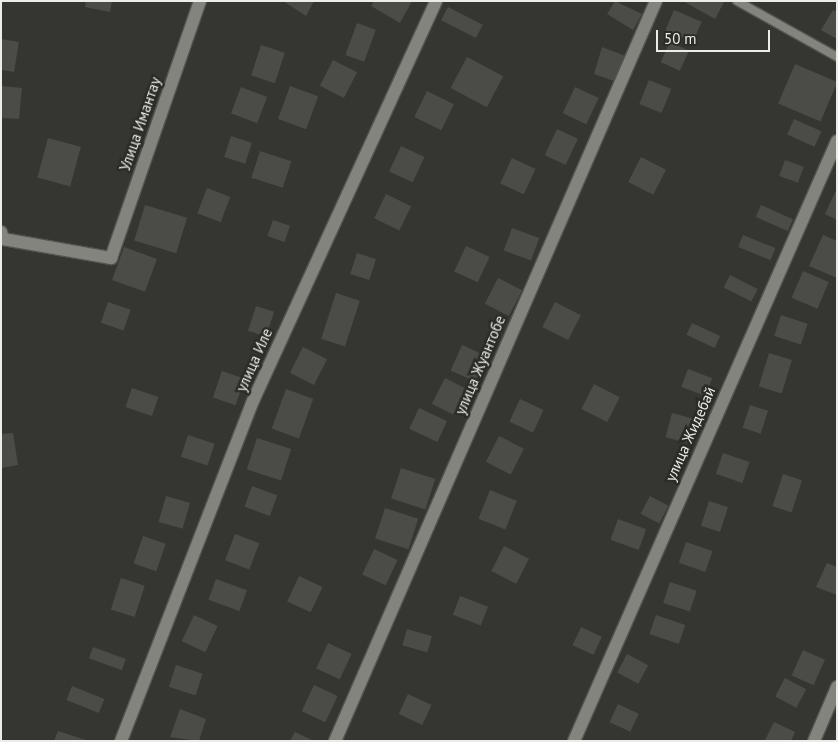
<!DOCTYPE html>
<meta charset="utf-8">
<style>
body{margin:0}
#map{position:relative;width:838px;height:742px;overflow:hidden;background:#353631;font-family:"PT Sans",sans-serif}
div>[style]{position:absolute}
.building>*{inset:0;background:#4b4c47;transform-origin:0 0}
.roads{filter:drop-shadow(1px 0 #53544f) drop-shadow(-1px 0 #53544f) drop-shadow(0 1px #53544f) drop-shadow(0 -1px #53544f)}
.service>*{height:8px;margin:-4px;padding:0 4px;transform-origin:4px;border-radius:4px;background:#82847d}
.minor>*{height:12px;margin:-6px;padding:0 6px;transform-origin:6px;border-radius:6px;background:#82847d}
span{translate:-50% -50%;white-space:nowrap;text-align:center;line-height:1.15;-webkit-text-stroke:5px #2b2c27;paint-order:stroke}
.street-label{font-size:15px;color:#ecede9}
.frame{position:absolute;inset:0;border:2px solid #ecede9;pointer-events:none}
.scale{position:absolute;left:656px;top:30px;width:114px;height:22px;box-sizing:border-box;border:2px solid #ecede9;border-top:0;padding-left:6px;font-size:15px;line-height:18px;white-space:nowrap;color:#ecede9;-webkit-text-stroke:4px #2b2c27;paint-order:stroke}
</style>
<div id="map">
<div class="building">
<i style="clip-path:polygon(86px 1px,112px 1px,110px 12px,85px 7px)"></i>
<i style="clip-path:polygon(283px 1px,314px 1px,306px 16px)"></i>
<i style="clip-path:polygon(374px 1px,412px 1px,400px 23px,371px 6px)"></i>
<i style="clip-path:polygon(615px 1px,642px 14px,633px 30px,607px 14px)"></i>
<i style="clip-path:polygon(683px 1px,722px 1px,724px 2px,715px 19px)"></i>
<i style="left:448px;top:7px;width:39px;height:15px;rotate:27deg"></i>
<i style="left:674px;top:10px;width:30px;height:22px;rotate:23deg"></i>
<i style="clip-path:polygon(833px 10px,837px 12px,837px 39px,821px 30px)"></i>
<i style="left:357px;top:23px;width:20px;height:34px;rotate:20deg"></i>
<i style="clip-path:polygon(1px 39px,19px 42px,14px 72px,1px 70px)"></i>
<i style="left:670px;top:42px;width:21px;height:22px;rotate:25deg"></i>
<i style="left:261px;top:45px;width:25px;height:32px;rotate:18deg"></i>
<i style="clip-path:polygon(602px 47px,628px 57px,617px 82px,594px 74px)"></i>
<i style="left:467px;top:57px;width:41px;height:35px;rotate:28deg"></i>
<i style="left:333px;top:60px;width:27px;height:29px;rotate:27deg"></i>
<i style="left:795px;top:64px;width:46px;height:43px;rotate:23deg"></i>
<i style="left:649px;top:80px;width:24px;height:26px;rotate:22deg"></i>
<i style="clip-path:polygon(1px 86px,22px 88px,19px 119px,1px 118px)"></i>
<i style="left:290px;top:86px;width:30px;height:35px;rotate:20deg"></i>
<i style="left:241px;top:87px;width:28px;height:28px;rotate:21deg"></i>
<i style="left:575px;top:87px;width:26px;height:29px;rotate:25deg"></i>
<i style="left:427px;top:91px;width:30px;height:29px;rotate:26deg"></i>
<i style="left:794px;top:119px;width:30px;height:17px;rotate:24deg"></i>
<i style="left:557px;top:129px;width:23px;height:29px;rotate:25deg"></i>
<i style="left:231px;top:136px;width:22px;height:22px;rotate:18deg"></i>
<i style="left:48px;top:138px;width:34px;height:41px;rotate:15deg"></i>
<i style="left:401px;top:146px;width:26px;height:28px;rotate:25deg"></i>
<i style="left:260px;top:151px;width:33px;height:28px;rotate:18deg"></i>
<i style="left:641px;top:157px;width:28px;height:28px;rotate:27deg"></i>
<i style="left:512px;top:158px;width:26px;height:28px;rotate:25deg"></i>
<i style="left:785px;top:160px;width:20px;height:17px;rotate:20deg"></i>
<i style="left:207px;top:188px;width:25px;height:27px;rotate:21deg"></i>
<i style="clip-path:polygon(837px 188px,837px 220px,825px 214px)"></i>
<i style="left:386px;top:194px;width:28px;height:27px;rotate:26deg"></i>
<i style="left:145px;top:205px;width:44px;height:37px;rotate:17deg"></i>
<i style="left:761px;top:205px;width:35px;height:13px;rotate:24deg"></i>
<i style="left:273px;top:220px;width:18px;height:17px;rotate:19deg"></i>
<i style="left:512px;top:228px;width:29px;height:24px;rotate:20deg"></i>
<i style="left:743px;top:235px;width:35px;height:13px;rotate:22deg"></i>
<i style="clip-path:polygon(823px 235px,837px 241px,837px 278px,809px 266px)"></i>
<i style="left:466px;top:246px;width:26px;height:28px;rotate:25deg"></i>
<i style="left:124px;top:247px;width:35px;height:35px;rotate:20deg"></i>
<i style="left:357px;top:253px;width:20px;height:22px;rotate:18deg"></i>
<i style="left:803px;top:271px;width:28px;height:29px;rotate:23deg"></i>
<i style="left:730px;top:275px;width:31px;height:14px;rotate:27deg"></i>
<i style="left:498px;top:278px;width:27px;height:29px;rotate:27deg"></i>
<i style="left:336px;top:293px;width:25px;height:48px;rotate:18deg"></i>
<i style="left:108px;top:302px;width:24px;height:22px;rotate:19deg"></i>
<i style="left:555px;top:302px;width:29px;height:28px;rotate:27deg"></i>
<i style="left:256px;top:306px;width:19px;height:26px;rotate:18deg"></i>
<i style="left:781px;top:315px;width:28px;height:22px;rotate:18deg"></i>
<i style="left:692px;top:323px;width:31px;height:13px;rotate:25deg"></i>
<i style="left:462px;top:345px;width:27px;height:28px;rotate:24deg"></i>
<i style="left:303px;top:347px;width:27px;height:29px;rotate:27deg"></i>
<i style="left:769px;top:353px;width:24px;height:35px;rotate:17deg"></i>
<i style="left:688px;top:369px;width:26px;height:19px;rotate:21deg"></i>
<i style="left:222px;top:371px;width:24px;height:28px;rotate:19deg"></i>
<i style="left:445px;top:378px;width:27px;height:29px;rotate:27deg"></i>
<i style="left:594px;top:384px;width:29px;height:28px;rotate:27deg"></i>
<i style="left:132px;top:388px;width:28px;height:20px;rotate:19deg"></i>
<i style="left:286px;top:389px;width:29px;height:42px;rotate:20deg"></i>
<i style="left:520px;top:399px;width:26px;height:25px;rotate:25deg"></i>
<i style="left:750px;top:405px;width:19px;height:24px;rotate:18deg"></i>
<i style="left:419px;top:408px;width:31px;height:23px;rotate:25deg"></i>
<i style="left:672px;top:413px;width:24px;height:25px;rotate:15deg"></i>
<i style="clip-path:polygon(13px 433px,18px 465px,1px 468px,1px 434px)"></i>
<i style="left:188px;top:435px;width:28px;height:23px;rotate:18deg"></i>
<i style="left:499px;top:436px;width:28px;height:29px;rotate:27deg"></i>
<i style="left:257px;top:438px;width:36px;height:33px;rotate:18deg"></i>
<i style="left:723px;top:453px;width:28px;height:22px;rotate:19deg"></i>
<i style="left:401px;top:468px;width:36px;height:32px;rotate:18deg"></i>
<i style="left:783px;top:474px;width:20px;height:34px;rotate:18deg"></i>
<i style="left:252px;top:486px;width:27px;height:22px;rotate:20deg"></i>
<i style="left:490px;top:490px;width:29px;height:31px;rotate:22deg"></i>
<i style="left:166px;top:496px;width:25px;height:27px;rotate:16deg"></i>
<i style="left:650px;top:496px;width:21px;height:20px;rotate:28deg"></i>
<i style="left:709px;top:501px;width:20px;height:26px;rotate:18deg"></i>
<i style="left:385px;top:508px;width:35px;height:32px;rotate:18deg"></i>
<i style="left:618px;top:519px;width:30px;height:22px;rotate:20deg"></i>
<i style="left:235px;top:534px;width:26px;height:28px;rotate:21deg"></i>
<i style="left:143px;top:536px;width:24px;height:29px;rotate:19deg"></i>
<i style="left:686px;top:542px;width:28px;height:22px;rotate:19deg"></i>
<i style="left:504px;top:546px;width:28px;height:28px;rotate:27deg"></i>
<i style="left:374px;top:549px;width:26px;height:28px;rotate:25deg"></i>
<i style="clip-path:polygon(827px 563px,837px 567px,837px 595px,816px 587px)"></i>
<i style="left:299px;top:576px;width:26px;height:28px;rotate:25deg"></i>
<i style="left:121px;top:578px;width:25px;height:33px;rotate:18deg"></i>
<i style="left:216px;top:579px;width:33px;height:22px;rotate:20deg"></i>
<i style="left:670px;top:582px;width:28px;height:22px;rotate:18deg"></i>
<i style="left:460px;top:596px;width:30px;height:20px;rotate:21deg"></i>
<i style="left:194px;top:615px;width:26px;height:29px;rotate:25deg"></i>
<i style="left:656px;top:615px;width:31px;height:20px;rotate:19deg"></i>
<i style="left:581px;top:627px;width:23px;height:20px;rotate:25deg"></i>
<i style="left:407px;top:629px;width:26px;height:17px;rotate:16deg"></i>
<i style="left:328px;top:643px;width:26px;height:28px;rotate:25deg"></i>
<i style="left:93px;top:647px;width:35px;height:12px;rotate:20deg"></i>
<i style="left:803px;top:650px;width:24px;height:28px;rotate:24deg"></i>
<i style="left:627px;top:654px;width:24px;height:21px;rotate:28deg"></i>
<i style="left:176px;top:665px;width:28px;height:23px;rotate:18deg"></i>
<i style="left:785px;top:678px;width:24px;height:21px;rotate:28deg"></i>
<i style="left:314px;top:685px;width:26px;height:29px;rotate:25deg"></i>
<i style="left:72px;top:686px;width:35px;height:15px;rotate:22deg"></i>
<i style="left:408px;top:694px;width:26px;height:22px;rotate:25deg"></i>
<i style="left:618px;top:704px;width:23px;height:20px;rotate:25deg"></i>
<i style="clip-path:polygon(180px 709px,206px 719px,199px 741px,170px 737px)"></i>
<i style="clip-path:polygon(774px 722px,795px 732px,791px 741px,765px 740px)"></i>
<i style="clip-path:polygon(58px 731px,86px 740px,86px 741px,54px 741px)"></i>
<i style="clip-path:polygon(295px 732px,314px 741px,290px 741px)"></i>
</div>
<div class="roads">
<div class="service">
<i style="left:737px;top:1px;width:115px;rotate:29.2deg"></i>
</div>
<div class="minor">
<i style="left:1px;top:232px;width:7px;rotate:74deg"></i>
<i style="left:3px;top:239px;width:110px;rotate:10deg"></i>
<i style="left:111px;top:258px;width:272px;rotate:-70.9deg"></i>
<i style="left:121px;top:741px;width:365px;rotate:-68.8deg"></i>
<i style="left:253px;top:401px;width:440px;rotate:-65.4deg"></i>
<i style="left:335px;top:741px;width:807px;rotate:-66.55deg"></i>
<i style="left:574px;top:741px;width:655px;rotate:-66.33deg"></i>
<i style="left:814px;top:741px;width:59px;rotate:-66.9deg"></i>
</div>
</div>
<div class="street-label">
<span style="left:140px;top:124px;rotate:-71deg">Улица Имантау</span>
<span style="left:254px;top:360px;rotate:-66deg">улица Иле</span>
<span style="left:480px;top:365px;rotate:-67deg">улица Жуантобе</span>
<span style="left:690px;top:434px;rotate:-66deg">улица Жидебай</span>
</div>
<div class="frame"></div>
<div class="scale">50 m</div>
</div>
